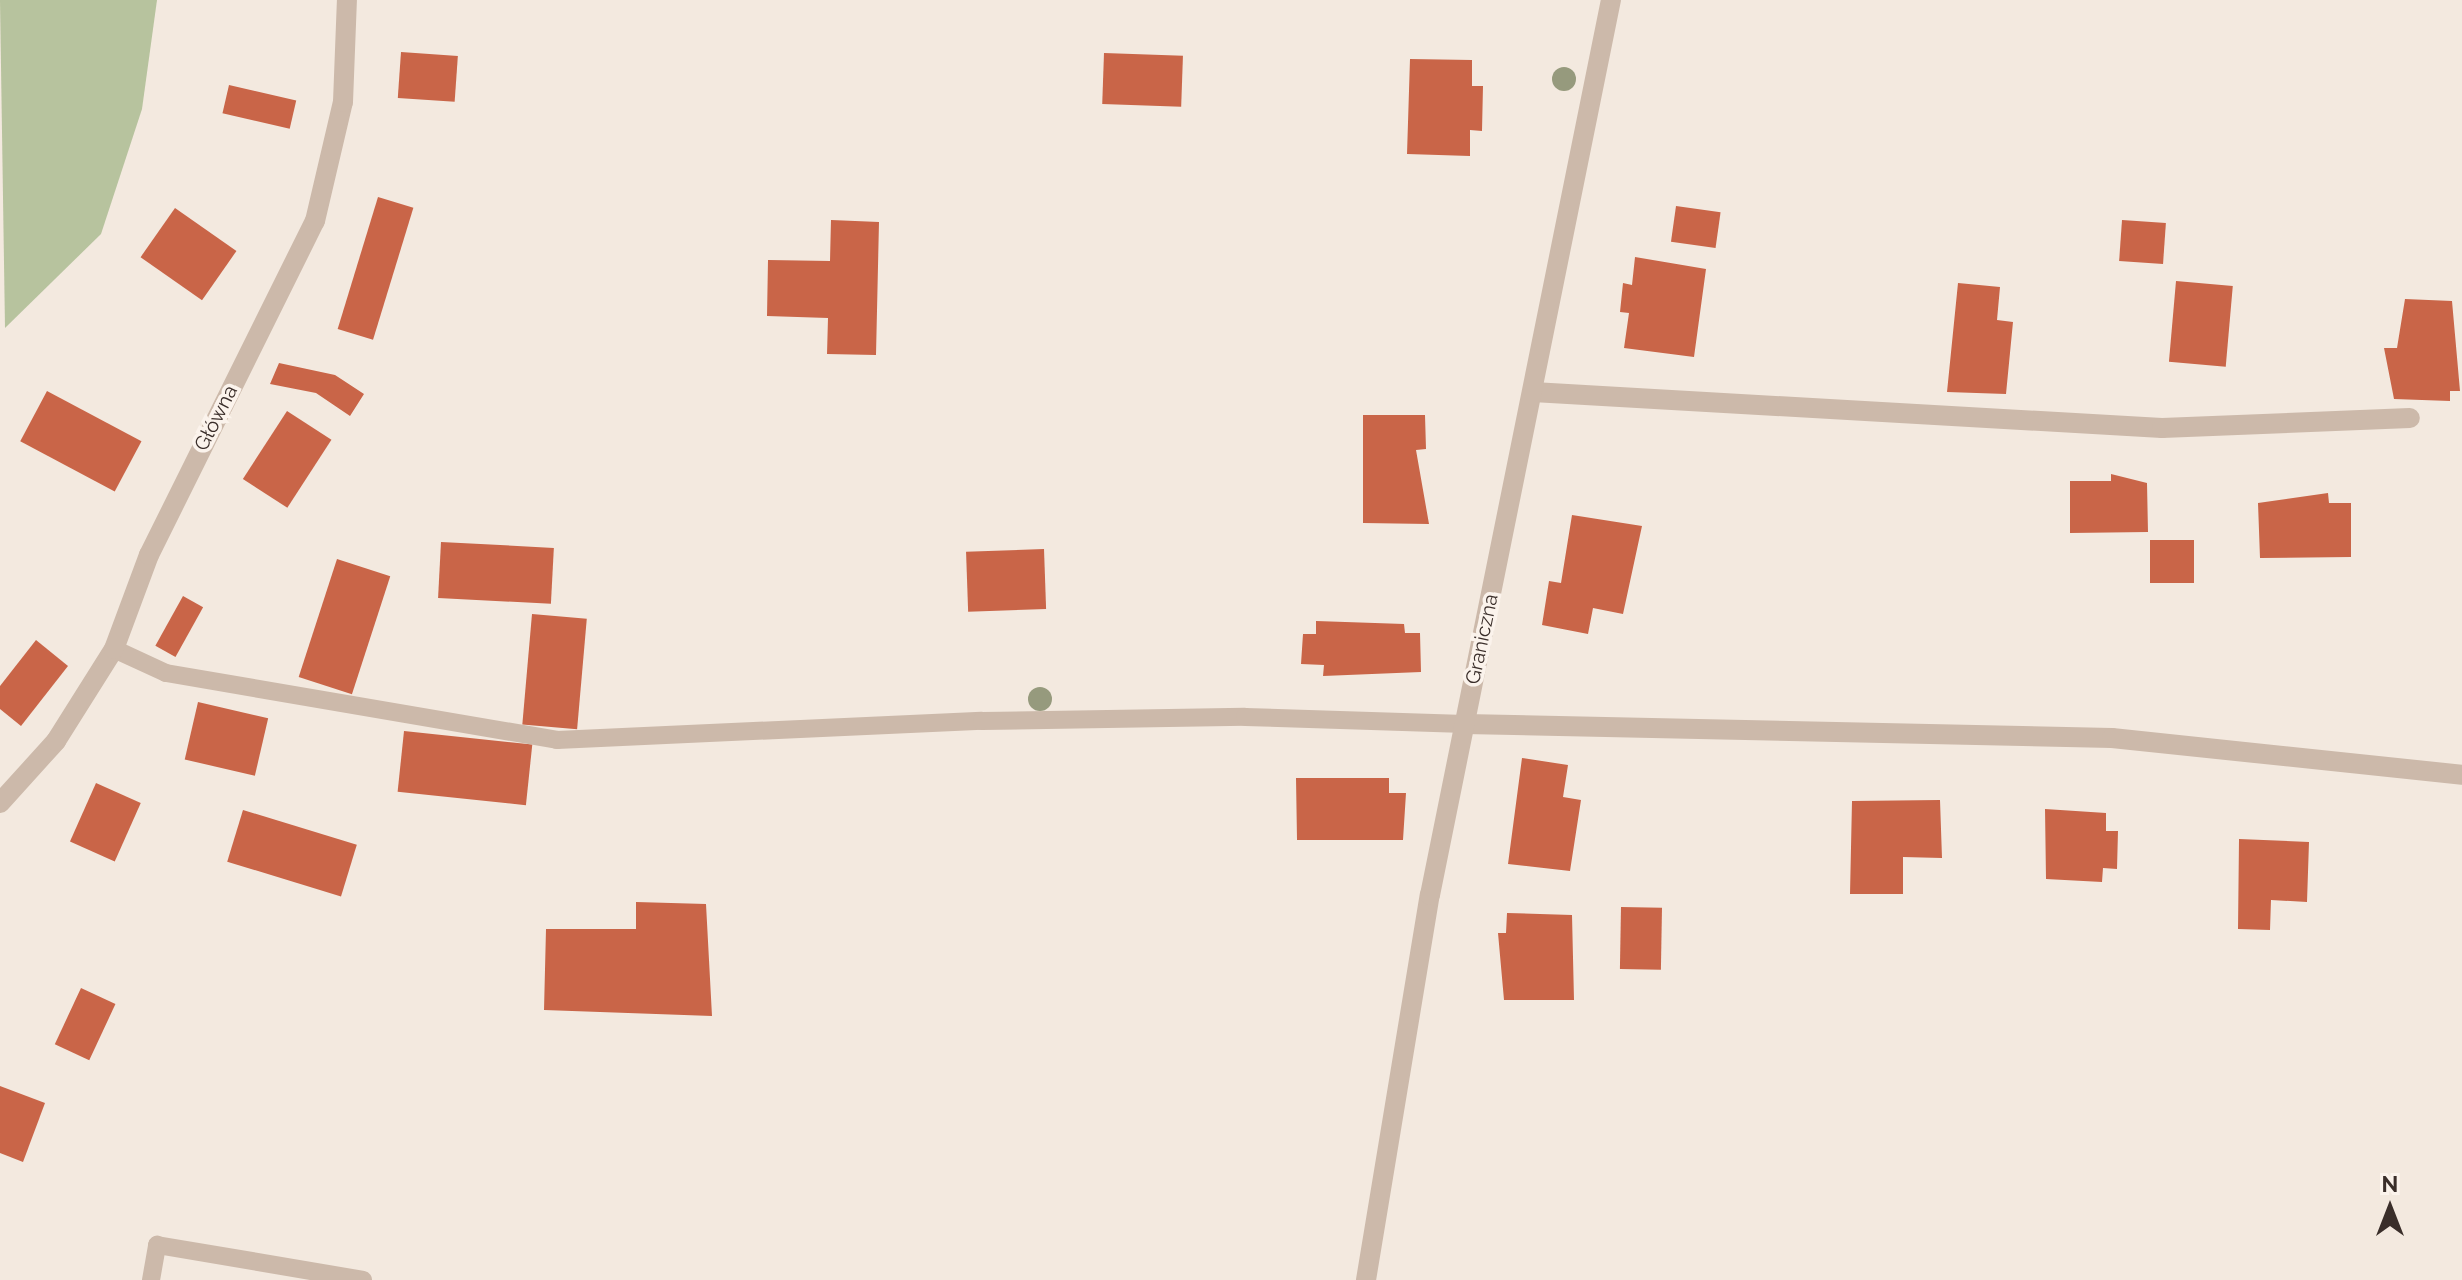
<!DOCTYPE html>
<meta charset="utf-8">
<style>
body{margin:0}
#map{position:relative;width:2462px;height:1280px;overflow:hidden;background:#f3e9df;font-family:Raleway,sans-serif}
div>[style]{position:absolute}
.green>*{inset:0;background:#b7c39e}
.building>*{inset:0;background:#c96548;transform-origin:0 0}
.lane>*{height:18px;margin:-9px;padding:0 9px;transform-origin:9px;border-radius:9px;background:#ccb9aa}
.street>*{height:20px;margin:-10px;padding:0 10px;transform-origin:10px;border-radius:10px;background:#ccb9aa}
.trees>*{width:24px;height:24px;margin:-12px;border-radius:50%;background:#969a7d}
span{translate:-50% -50%;white-space:nowrap;text-align:center;line-height:1.15;-webkit-text-stroke:7px #fbf3ec;paint-order:stroke}
.street-label{font-size:20px;color:#3a2e2a}
.north{position:absolute;left:2350px;top:1168px;width:80px;height:80px;-webkit-text-stroke:6px #fbf3ec;paint-order:stroke;rotate:0deg;font-size:22px;font-weight:700;line-height:32px;text-align:center;color:#3a2e2a}
.north::after{content:'';display:block;margin:auto;width:28px;height:36px;background:#3a2e2a;clip-path:polygon(50% 0,100% 100%,50% 72%,0 100%)}
</style>
<div id="map">
<div class="green">
<i style="clip-path:polygon(0 0,157px 0,142px 109px,101px 234px,5px 328px)"></i>
</div>
<div class="building">
<i style="left:401px;top:52px;width:57px;height:46px;rotate:4deg"></i>
<i style="left:1104px;top:53px;width:79px;height:51px;rotate:2deg"></i>
<i style="clip-path:polygon(1410px 59px,1472px 60px,1472px 86px,1483px 86px,1482px 131px,1470px 130px,1470px 156px,1407px 154px)"></i>
<i style="left:229px;top:85px;width:69px;height:29px;rotate:13deg"></i>
<i style="left:378px;top:197px;width:37px;height:138px;rotate:17deg"></i>
<i style="left:1676px;top:206px;width:45px;height:36px;rotate:8deg"></i>
<i style="left:175px;top:208px;width:75px;height:60px;rotate:35deg"></i>
<i style="clip-path:polygon(831px 220px,879px 222px,876px 355px,827px 354px,828px 318px,767px 316px,768px 260px,830px 261px)"></i>
<i style="left:2122px;top:220px;width:44px;height:41px;rotate:4deg"></i>
<i style="clip-path:polygon(1635px 257px,1706px 269px,1694px 357px,1624px 348px,1629px 313px,1620px 312px,1623px 283px,1632px 285px)"></i>
<i style="left:2176px;top:281px;width:57px;height:81px;rotate:5deg"></i>
<i style="clip-path:polygon(1958px 283px,2000px 287px,1997px 320px,2013px 322px,2006px 394px,1947px 392px)"></i>
<i style="clip-path:polygon(2405px 299px,2452px 301px,2460px 391px,2450px 391px,2450px 401px,2394px 399px,2384px 348px,2397px 348px)"></i>
<i style="clip-path:polygon(279px 363px,335px 375px,364px 394px,350px 416px,316px 393px,270px 384px)"></i>
<i style="left:47px;top:391px;width:107px;height:57px;rotate:28deg"></i>
<i style="left:287px;top:411px;width:53px;height:81px;rotate:33deg"></i>
<i style="clip-path:polygon(1363px 415px,1425px 415px,1426px 449px,1416px 450px,1429px 524px,1363px 523px)"></i>
<i style="clip-path:polygon(2111px 474px,2147px 483px,2148px 532px,2070px 533px,2070px 481px,2111px 481px)"></i>
<i style="clip-path:polygon(2328px 493px,2329px 503px,2351px 503px,2351px 557px,2260px 558px,2258px 503px)"></i>
<i style="clip-path:polygon(1572px 515px,1642px 526px,1623px 614px,1593px 608px,1588px 634px,1542px 625px,1549px 581px,1561px 583px)"></i>
<i style="left:2150px;top:540px;width:44px;height:43px"></i>
<i style="left:441px;top:542px;width:113px;height:56px;rotate:3deg"></i>
<i style="left:1044px;top:549px;width:60px;height:78px;rotate:88deg"></i>
<i style="left:337px;top:559px;width:56px;height:124px;rotate:18deg"></i>
<i style="left:183px;top:596px;width:23px;height:57px;rotate:29deg"></i>
<i style="left:532px;top:614px;width:55px;height:111px;rotate:5deg"></i>
<i style="clip-path:polygon(1316px 621px,1404px 624px,1405px 633px,1420px 633px,1421px 672px,1323px 676px,1324px 665px,1301px 664px,1303px 634px,1316px 634px)"></i>
<i style="clip-path:polygon(36px 640px,68px 666px,21px 726px,0 709px,0 686px)"></i>
<i style="left:198px;top:702px;width:72px;height:59px;rotate:13deg"></i>
<i style="left:404px;top:731px;width:129px;height:61px;rotate:6deg"></i>
<i style="clip-path:polygon(1522px 758px,1568px 765px,1563px 797px,1581px 800px,1570px 871px,1508px 864px)"></i>
<i style="clip-path:polygon(1296px 778px,1389px 778px,1389px 793px,1406px 793px,1403px 840px,1297px 840px)"></i>
<i style="left:96px;top:783px;width:49px;height:64px;rotate:24deg"></i>
<i style="clip-path:polygon(1940px 800px,1942px 858px,1903px 857px,1903px 894px,1850px 894px,1852px 801px)"></i>
<i style="clip-path:polygon(2045px 809px,2106px 813px,2106px 831px,2118px 831px,2117px 869px,2103px 868px,2102px 882px,2046px 879px)"></i>
<i style="left:243px;top:810px;width:119px;height:54px;rotate:17deg"></i>
<i style="clip-path:polygon(2239px 839px,2309px 842px,2307px 902px,2271px 900px,2270px 930px,2238px 929px)"></i>
<i style="clip-path:polygon(636px 902px,706px 904px,712px 1016px,544px 1010px,546px 929px,636px 929px)"></i>
<i style="left:1621px;top:907px;width:41px;height:62px;rotate:1deg"></i>
<i style="clip-path:polygon(1507px 913px,1572px 915px,1574px 1000px,1504px 1000px,1498px 933px,1506px 933px)"></i>
<i style="left:81px;top:988px;width:38px;height:62px;rotate:25deg"></i>
<i style="clip-path:polygon(0 1086px,45px 1103px,23px 1162px,0 1153px)"></i>
</div>
<div class="lane">
<i style="left:114px;top:649px;width:57px;rotate:24.8deg"></i>
<i style="left:166px;top:673px;width:397px;rotate:9.7deg"></i>
<i style="left:557px;top:740px;width:425px;rotate:-2.6deg"></i>
<i style="left:982px;top:721px;width:263px;rotate:-0.9deg"></i>
<i style="left:1245px;top:717px;width:220px;rotate:1.8deg"></i>
<i style="left:151px;top:1280px;width:36px;rotate:-80deg"></i>
<i style="left:157px;top:1245px;width:209px;rotate:9.6deg"></i>
</div>
<div class="street">
<i style="left:1533px;top:392px;width:630px;rotate:3.28deg"></i>
<i style="left:2162px;top:428px;width:248px;rotate:-2.3deg"></i>
<i style="left:1465px;top:724px;width:647px;rotate:1.24deg"></i>
<i style="left:2112px;top:738px;width:352px;rotate:6deg"></i>
<i style="left:0;top:803px;width:84px;rotate:-47.9deg"></i>
<i style="left:56px;top:741px;width:109px;rotate:-57.8deg"></i>
<i style="left:114px;top:649px;width:100px;rotate:-69.6deg"></i>
<i style="left:149px;top:555px;width:373px;rotate:-63.6deg"></i>
<i style="left:315px;top:221px;width:122px;rotate:-76.8deg"></i>
<i style="left:343px;top:102px;width:102px;rotate:-87.8deg"></i>
<i style="left:1366px;top:1280px;width:390px;rotate:-80.6deg"></i>
<i style="left:1430px;top:895px;width:913px;rotate:-78.57deg"></i>
</div>
<div class="trees">
<i style="left:1564px;top:79px"></i>
<i style="left:1040px;top:699px"></i>
</div>
<div class="street-label">
<span style="left:216px;top:418px;rotate:-63deg">Główna</span>
<span style="left:1482px;top:639px;rotate:-78deg">Graniczna</span>
</div>
<div class="north">N</div>
</div>
